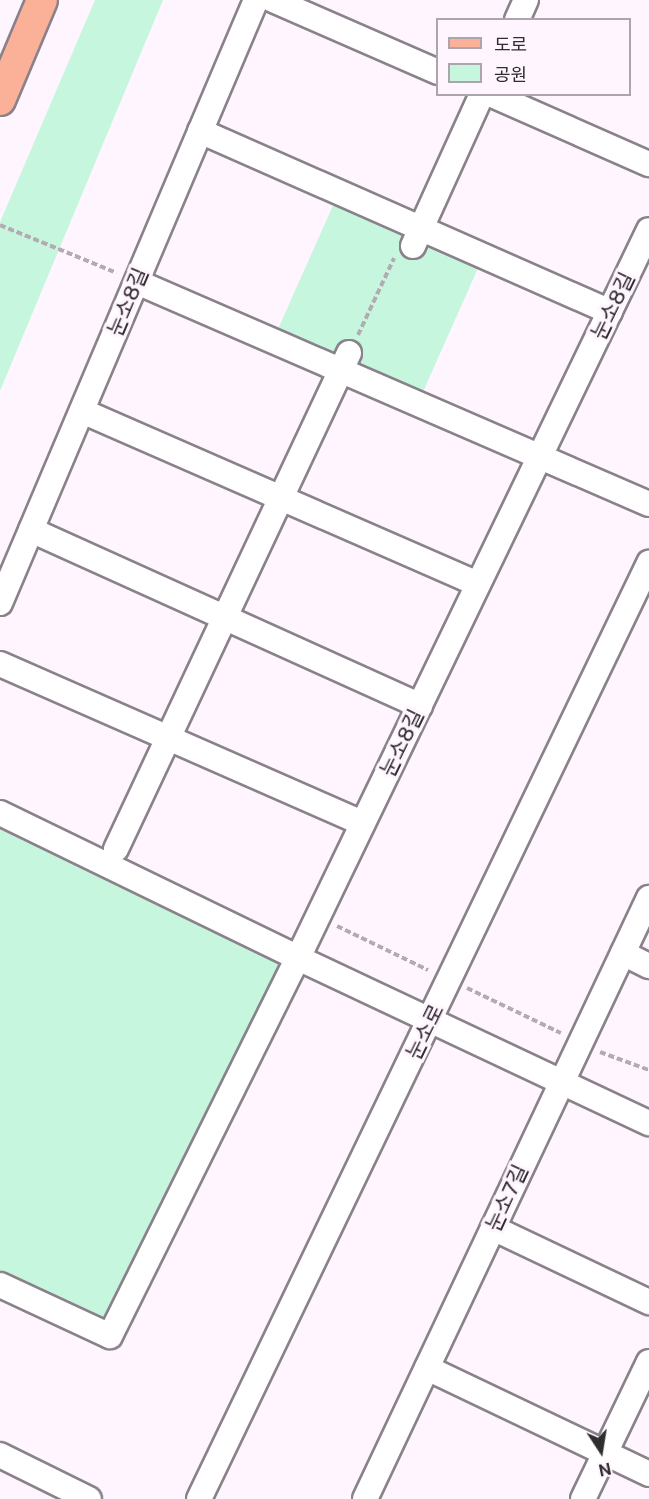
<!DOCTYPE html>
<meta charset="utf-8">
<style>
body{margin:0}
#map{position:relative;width:649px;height:1499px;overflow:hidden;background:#fff5fe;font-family:"Public Sans","Noto Sans KR",sans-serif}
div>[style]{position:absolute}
.green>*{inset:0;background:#c7f6de;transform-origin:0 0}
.path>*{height:4px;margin-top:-2px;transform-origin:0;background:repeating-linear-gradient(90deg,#b3abb2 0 6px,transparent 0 9px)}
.roads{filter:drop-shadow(2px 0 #8a818a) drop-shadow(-2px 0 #8a818a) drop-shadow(0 2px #8a818a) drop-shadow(0 -2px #8a818a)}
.minor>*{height:24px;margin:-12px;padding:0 12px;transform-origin:12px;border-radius:12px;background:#fff}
.major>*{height:30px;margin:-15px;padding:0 15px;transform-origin:15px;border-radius:15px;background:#fab198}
span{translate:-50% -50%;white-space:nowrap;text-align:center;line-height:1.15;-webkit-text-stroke:6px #fff5fe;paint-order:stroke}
.street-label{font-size:21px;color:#302d30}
.legend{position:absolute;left:436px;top:18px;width:195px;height:78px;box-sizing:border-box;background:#fff5fe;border:2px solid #aca5ac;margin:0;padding:8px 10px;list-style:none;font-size:18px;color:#302d30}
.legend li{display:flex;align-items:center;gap:12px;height:30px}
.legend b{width:30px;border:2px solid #aca5ac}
.north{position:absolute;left:571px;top:1421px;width:60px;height:60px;-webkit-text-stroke:4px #fff5fe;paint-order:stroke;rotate:168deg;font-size:16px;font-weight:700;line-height:24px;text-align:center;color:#302d30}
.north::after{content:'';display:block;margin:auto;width:21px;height:27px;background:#302d30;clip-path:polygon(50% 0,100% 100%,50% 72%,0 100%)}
</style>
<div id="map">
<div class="green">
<i style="clip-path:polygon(95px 0,163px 0,0 391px,0 222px)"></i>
<i style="left:339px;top:192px;width:158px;height:162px;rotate:24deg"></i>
<i style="clip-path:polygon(0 812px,298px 958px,110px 1336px,0 1285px)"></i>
</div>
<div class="path">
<i style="left:0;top:225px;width:126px;rotate:22.3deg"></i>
<i style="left:358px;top:335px;width:85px;rotate:-64.9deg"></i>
<i style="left:337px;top:926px;width:101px;rotate:25.8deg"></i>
<i style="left:467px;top:988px;width:104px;rotate:25.6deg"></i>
<i style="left:600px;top:1052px;width:52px;rotate:20.2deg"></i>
</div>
<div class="roads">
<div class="minor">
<i style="left:273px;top:0;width:180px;rotate:23.6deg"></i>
<i style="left:517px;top:20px;width:22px;rotate:-66deg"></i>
<i style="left:490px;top:94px;width:174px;rotate:23.8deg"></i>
<i style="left:200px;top:131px;width:448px;rotate:23.8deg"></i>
<i style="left:413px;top:246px;width:167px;rotate:-65.6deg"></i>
<i style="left:137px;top:282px;width:558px;rotate:23.44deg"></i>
<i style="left:82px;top:411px;width:432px;rotate:23.6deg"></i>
<i style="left:31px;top:530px;width:427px;rotate:24.3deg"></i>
<i style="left:0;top:603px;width:655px;rotate:-67deg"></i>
<i style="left:0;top:664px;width:396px;rotate:23.7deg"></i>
<i style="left:0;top:813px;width:331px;rotate:25.9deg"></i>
<i style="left:298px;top:958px;width:808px;rotate:-64.26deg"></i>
<i style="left:116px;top:849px;width:548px;rotate:-64.84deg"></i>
<i style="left:623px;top:953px;width:29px;rotate:27deg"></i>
<i style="left:493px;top:1228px;width:173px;rotate:25.4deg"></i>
<i style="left:0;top:1285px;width:121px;rotate:24.9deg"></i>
<i style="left:110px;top:1336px;width:422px;rotate:-63.6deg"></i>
<i style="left:298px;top:958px;width:388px;rotate:25.2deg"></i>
<i style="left:427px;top:1368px;width:246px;rotate:25.5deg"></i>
<i style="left:0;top:1455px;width:99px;rotate:26.3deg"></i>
<i style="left:199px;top:1499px;width:1039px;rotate:-64.32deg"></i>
<i style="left:365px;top:1499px;width:665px;rotate:-64.71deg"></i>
<i style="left:583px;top:1499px;width:152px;rotate:-64.3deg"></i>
</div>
<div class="major">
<i style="left:0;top:100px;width:108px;rotate:-67.2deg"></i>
</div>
</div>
<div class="street-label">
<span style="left:128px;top:302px;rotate:-67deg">눈소8길</span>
<span style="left:613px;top:306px;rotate:-64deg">눈소8길</span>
<span style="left:402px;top:743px;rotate:-64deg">눈소8길</span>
<span style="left:425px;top:1032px;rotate:-64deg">눈소로</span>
<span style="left:507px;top:1198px;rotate:-65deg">눈소7길</span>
</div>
<ul class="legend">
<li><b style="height:8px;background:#fab198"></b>도로</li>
<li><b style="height:16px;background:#c7f6de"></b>공원</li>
</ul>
<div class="north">N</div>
</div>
